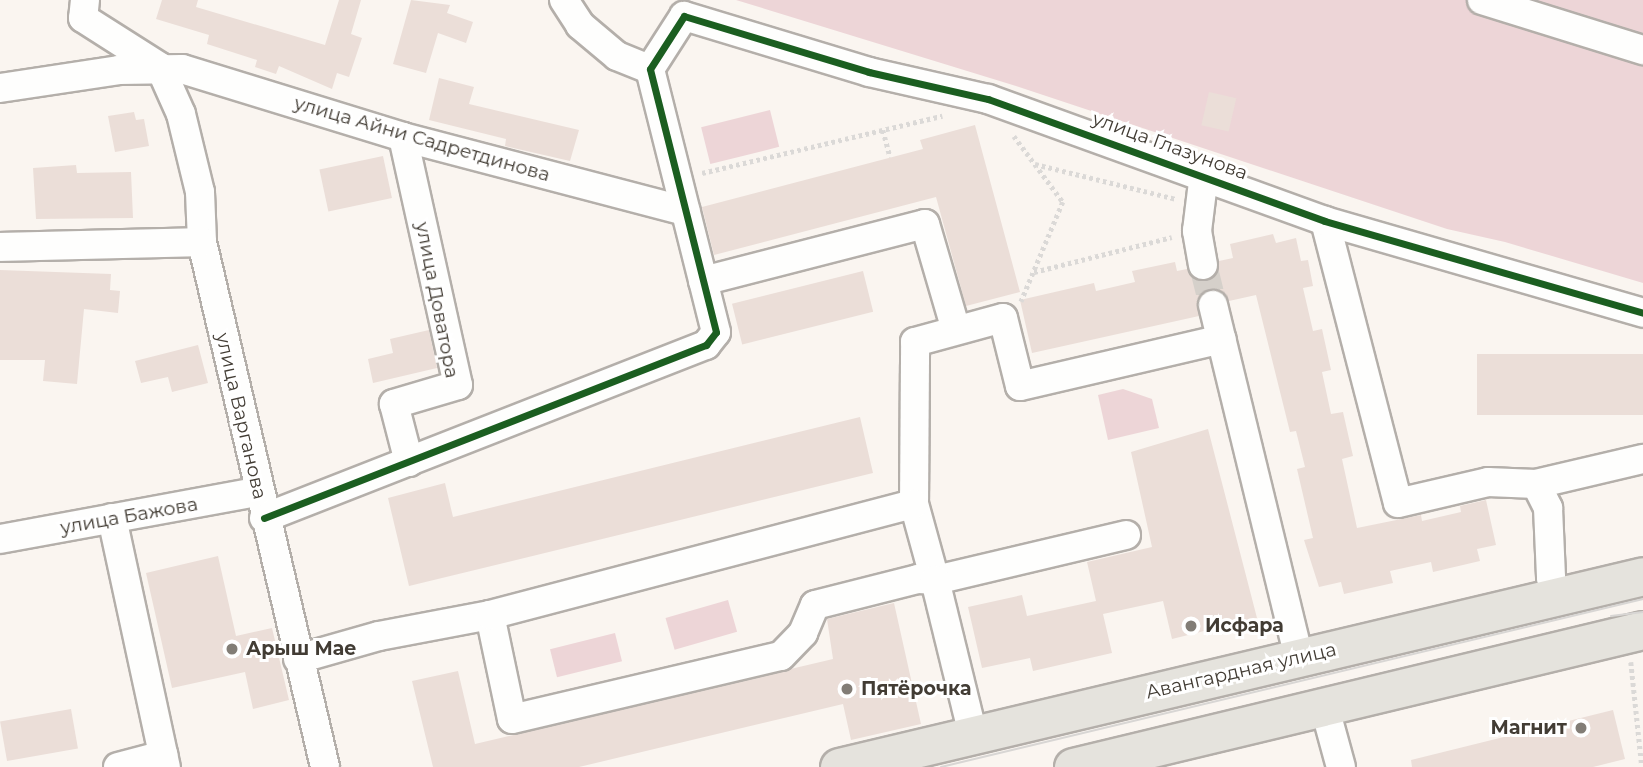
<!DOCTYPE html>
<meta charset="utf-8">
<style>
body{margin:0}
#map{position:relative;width:1643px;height:767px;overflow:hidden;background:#faf5f0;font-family:Montserrat,sans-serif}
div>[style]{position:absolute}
.green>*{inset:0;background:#edd5d7;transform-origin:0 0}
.building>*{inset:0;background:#ebded8;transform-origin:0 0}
.minor-tunnel>*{height:28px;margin-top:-14px;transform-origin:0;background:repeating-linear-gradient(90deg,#d5d0ca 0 28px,transparent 0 42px)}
.path>*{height:4.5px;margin-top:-2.25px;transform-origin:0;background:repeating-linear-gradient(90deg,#dbd9d7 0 3.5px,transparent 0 7px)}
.roads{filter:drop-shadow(2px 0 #b4afaa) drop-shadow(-2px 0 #b4afaa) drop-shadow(0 2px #b4afaa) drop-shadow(0 -2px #b4afaa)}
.minor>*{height:28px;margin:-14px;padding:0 14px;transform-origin:14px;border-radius:14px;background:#fefefd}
.major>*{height:37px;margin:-18.5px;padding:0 18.5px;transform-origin:18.5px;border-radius:18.5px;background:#e5e3dd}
.tram>*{height:2px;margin:-1px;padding:0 1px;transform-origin:1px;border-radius:1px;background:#d8d6d4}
.cycleway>*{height:7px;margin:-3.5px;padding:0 3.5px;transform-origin:3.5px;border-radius:3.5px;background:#1b5e20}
.dots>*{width:19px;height:19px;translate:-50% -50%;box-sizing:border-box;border:4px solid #fff;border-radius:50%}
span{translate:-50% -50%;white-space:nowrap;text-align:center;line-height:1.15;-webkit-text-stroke:6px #fff;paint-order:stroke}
.street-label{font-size:19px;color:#423c34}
.poi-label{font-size:19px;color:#423c34;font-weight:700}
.left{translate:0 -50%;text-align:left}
.right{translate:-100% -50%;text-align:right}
</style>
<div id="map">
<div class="green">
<i style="clip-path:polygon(736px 0,1643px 0,1643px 283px,1505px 242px,1447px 229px,1016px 86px)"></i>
<i style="left:770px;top:110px;width:38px;height:71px;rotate:76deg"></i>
<i style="clip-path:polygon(1123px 389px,1152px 399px,1159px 428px,1108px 440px,1098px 395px)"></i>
<i style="left:728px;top:600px;width:33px;height:65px;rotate:74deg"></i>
<i style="left:615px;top:633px;width:29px;height:67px;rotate:76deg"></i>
</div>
<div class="building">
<i style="clip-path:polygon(162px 0,198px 0,196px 7px,325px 45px,339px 0,361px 0,351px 34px,362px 38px,349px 77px,337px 73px,332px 89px,279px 66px,276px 74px,255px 67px,257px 60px,207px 44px,209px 35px,156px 19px)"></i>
<i style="clip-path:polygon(411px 0,450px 5px,447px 13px,473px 22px,466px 43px,438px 33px,426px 73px,393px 64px)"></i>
<i style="clip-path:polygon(439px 78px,474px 87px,469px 104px,579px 130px,570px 161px,505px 146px,506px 139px,429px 120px)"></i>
<i style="left:1209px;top:92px;width:28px;height:34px;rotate:13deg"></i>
<i style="clip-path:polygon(134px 112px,136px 120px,144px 119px,149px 146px,115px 152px,108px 116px)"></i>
<i style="clip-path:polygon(975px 125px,1020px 292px,966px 306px,936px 197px,714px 255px,702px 207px,923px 149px,920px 140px)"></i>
<i style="left:383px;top:156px;width:43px;height:65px;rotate:78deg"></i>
<i style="clip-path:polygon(76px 165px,77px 173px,131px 172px,133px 218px,36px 219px,33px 168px)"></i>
<i style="clip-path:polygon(1273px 234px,1276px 243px,1296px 238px,1301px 261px,1308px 260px,1313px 286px,1303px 288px,1313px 331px,1322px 329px,1331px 370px,1322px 372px,1331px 414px,1343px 412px,1353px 456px,1342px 459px,1357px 528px,1421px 515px,1422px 521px,1461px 512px,1460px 506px,1486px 500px,1496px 545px,1477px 549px,1480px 561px,1433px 572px,1431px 562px,1390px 571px,1393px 583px,1344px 594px,1341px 582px,1319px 587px,1304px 540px,1313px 538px,1297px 469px,1305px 467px,1296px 431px,1290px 432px,1256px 295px,1229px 301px,1218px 289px,1208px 289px,1197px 300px,1199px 316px,1032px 353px,1020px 300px,1094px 283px,1096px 291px,1135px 282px,1132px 271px,1175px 262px,1177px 271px,1187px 269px,1197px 280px,1207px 281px,1218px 271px,1219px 261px,1233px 258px,1230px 244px)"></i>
<i style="clip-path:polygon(0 270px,111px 274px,110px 290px,120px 291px,118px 313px,84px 309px,77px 384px,43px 381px,45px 360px,0 360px)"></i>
<i style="left:863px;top:271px;width:42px;height:135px;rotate:76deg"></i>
<i style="clip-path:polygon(429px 330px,437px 368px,373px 383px,368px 359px,393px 353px,390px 339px)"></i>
<i style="clip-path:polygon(198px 345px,208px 383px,172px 392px,168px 377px,141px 383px,135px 361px)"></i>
<i style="left:1643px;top:354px;width:61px;height:166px;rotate:90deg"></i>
<i style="clip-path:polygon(860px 417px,873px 473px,409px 586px,388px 498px,445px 483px,453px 517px)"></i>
<i style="clip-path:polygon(1208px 429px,1257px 618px,1172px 639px,1163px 601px,1103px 614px,1112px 653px,1033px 671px,1030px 658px,982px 668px,968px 607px,1022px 595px,1027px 616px,1096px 601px,1087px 562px,1152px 547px,1131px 452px)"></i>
<i style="clip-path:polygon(218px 556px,236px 636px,272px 628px,289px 700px,253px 709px,245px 672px,172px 688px,146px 573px)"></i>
<i style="clip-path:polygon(894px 603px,921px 724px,851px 740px,843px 704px,579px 767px,433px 767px,412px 681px,458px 671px,475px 744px,833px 659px,827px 619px)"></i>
<i style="left:71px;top:709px;width:40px;height:72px;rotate:80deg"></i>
<i style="clip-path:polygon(1613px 710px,1625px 759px,1593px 767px,1412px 767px,1411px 760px)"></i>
</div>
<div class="minor-tunnel">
<i style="left:1203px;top:265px;width:41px;rotate:76deg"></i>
</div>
<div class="path">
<i style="left:883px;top:130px;width:28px;rotate:75deg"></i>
<i style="left:1014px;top:136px;width:82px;rotate:53.4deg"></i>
<i style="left:1063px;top:202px;width:108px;rotate:112.8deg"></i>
<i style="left:1035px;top:164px;width:145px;rotate:13.9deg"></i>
<i style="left:702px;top:173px;width:247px;rotate:-13.4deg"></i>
<i style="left:1034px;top:272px;width:142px;rotate:-14.2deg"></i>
<i style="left:1631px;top:662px;width:106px;rotate:84deg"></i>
</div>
<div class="roads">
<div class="minor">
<i style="left:85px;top:0;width:18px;rotate:96deg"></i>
<i style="left:83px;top:18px;width:91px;rotate:32.5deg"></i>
<i style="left:564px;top:0;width:30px;rotate:57deg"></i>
<i style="left:580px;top:25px;width:48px;rotate:40deg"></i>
<i style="left:617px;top:56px;width:35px;rotate:22deg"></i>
<i style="left:1482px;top:0;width:169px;rotate:17.3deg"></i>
<i style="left:160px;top:67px;width:51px;rotate:65.9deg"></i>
<i style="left:181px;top:114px;width:80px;rotate:76.3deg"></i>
<i style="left:200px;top:192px;width:50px;rotate:87.7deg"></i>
<i style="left:202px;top:242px;width:539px;rotate:76.81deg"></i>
<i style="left:0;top:88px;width:120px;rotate:-8.6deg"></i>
<i style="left:119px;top:70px;width:63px;rotate:-0.9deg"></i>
<i style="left:182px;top:69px;width:231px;rotate:17.1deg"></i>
<i style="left:403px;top:137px;width:292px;rotate:14.7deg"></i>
<i style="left:403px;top:137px;width:254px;rotate:77.5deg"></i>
<i style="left:458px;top:385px;width:67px;rotate:163.5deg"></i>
<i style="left:394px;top:404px;width:60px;rotate:75.5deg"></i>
<i style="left:1325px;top:221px;width:291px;rotate:75.5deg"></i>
<i style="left:1398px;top:503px;width:92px;rotate:-13.1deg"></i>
<i style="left:1488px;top:482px;width:48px;rotate:2.4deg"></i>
<i style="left:1536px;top:484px;width:110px;rotate:-13.2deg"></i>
<i style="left:0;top:247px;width:202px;rotate:-1.4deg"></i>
<i style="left:1203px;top:265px;width:35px;rotate:-100deg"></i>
<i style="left:1197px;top:231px;width:57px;rotate:-83deg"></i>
<i style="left:703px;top:281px;width:229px;rotate:-14.4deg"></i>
<i style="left:925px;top:224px;width:110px;rotate:73.7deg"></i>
<i style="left:1213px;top:305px;width:363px;rotate:76.3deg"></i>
<i style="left:1536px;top:484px;width:27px;rotate:63deg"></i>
<i style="left:1548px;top:508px;width:70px;rotate:87.5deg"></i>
<i style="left:1551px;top:578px;width:19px;rotate:74deg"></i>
<i style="left:112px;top:518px;width:255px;rotate:77.8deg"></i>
<i style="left:264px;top:518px;width:475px;rotate:-21.4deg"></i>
<i style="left:706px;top:345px;width:16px;rotate:-52deg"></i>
<i style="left:716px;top:332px;width:271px;rotate:-104.1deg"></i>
<i style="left:650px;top:69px;width:63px;rotate:-57.3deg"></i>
<i style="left:684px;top:16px;width:193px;rotate:16.8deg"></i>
<i style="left:869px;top:72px;width:122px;rotate:12.8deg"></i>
<i style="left:988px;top:99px;width:358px;rotate:19.9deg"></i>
<i style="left:1325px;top:221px;width:331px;rotate:16.1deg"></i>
<i style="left:1126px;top:535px;width:196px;rotate:166.7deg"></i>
<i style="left:935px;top:580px;width:79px;rotate:-105.4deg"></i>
<i style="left:914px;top:504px;width:162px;rotate:-89.6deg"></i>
<i style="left:915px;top:342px;width:91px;rotate:-15.3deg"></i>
<i style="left:1003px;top:318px;width:70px;rotate:76deg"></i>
<i style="left:1020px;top:386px;width:207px;rotate:-13.1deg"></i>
<i style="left:0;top:539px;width:261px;rotate:-10.4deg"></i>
<i style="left:490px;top:615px;width:106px;rotate:78.1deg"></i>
<i style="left:512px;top:719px;width:276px;rotate:-13.2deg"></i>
<i style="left:781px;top:656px;width:32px;rotate:-46deg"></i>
<i style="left:803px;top:633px;width:30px;rotate:-67deg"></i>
<i style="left:815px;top:605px;width:106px;rotate:-14.2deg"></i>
<i style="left:918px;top:579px;width:17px;rotate:3deg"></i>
<i style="left:935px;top:580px;width:160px;rotate:76.2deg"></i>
<i style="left:298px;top:659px;width:84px;rotate:-15.9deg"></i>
<i style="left:379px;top:636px;width:113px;rotate:-10.7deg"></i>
<i style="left:490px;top:615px;width:438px;rotate:-14.7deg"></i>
<i style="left:1324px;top:705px;width:64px;rotate:74.7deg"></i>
<i style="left:118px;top:767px;width:47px;rotate:-14.9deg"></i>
</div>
<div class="major">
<i style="left:839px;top:767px;width:826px;rotate:-13.36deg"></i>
<i style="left:1073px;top:767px;width:586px;rotate:-13.51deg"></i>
</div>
</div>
<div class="tram">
<i style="left:1611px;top:616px;width:32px;rotate:-7deg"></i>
<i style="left:941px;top:767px;width:722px;rotate:-13.46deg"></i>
</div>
<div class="cycleway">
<i style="left:264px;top:518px;width:475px;rotate:-21.4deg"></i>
<i style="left:706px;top:345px;width:16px;rotate:-52deg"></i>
<i style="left:716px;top:332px;width:271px;rotate:-104.1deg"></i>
<i style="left:650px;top:69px;width:63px;rotate:-57.3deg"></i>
<i style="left:684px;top:16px;width:193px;rotate:16.8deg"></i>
<i style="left:869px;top:72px;width:122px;rotate:12.8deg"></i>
<i style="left:988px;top:99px;width:358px;rotate:19.9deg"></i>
<i style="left:1325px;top:221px;width:331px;rotate:16.1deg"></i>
</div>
<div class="dots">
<i style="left:1191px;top:626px;background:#827d76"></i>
<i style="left:232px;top:649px;background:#827d76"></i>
<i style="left:847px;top:689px;background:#827d76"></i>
<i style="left:1581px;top:728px;background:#827d76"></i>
</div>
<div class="street-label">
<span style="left:422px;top:139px;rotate:16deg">улица Айни Садретдинова</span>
<span style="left:1170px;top:146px;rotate:20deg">улица Глазунова</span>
<span style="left:437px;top:300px;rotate:79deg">улица Доватора</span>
<span style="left:241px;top:416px;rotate:77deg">улица Варганова</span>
<span style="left:129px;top:516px;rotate:-10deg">улица Бажова</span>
<span style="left:1241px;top:671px;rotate:-13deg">Авангардная улица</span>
</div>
<div class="poi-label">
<span class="left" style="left:1205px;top:626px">Исфара</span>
<span class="left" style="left:246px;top:649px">Арыш Мае</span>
<span class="left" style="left:861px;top:689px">Пятёрочка</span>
<span class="right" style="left:1567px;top:728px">Магнит</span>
</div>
</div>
